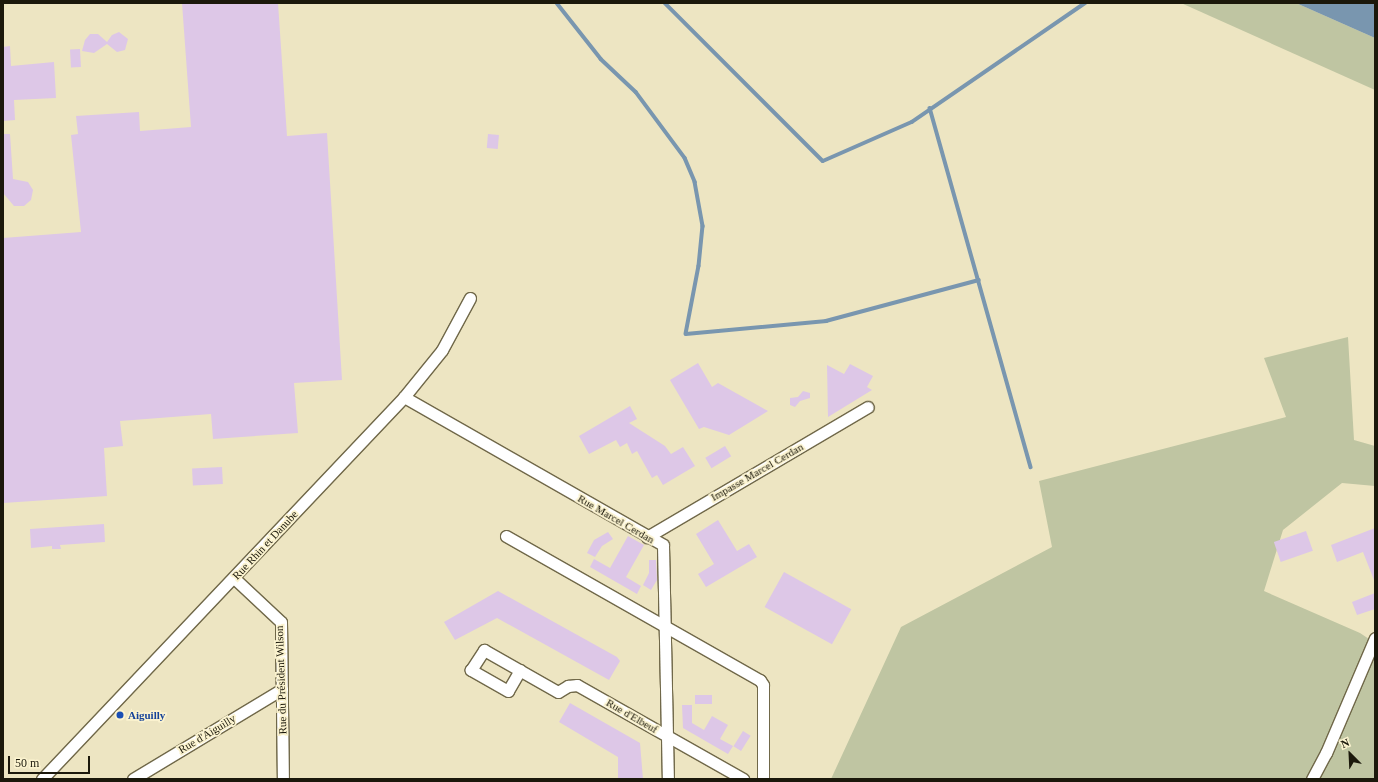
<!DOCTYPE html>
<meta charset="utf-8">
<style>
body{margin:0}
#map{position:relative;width:1378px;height:782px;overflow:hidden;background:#ede5c2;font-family:Georgia,serif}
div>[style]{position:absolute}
.green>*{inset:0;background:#bfc5a2}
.water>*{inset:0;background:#7996af}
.stream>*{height:3.5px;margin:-1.75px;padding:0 1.75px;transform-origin:1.75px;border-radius:1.75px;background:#7996af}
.building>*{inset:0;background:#ddc7e7;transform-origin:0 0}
.roads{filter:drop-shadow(1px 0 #706849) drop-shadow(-1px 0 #706849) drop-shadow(0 1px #706849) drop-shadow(0 -1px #706849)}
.minor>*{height:11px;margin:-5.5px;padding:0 5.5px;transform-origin:5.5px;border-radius:5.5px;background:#fff}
.dots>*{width:11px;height:11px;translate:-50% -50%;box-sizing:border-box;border:2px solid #fbf3cf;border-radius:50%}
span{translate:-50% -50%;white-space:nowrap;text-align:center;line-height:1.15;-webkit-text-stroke:3.5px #fbf3cf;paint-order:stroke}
.street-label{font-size:11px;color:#1b180b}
.transit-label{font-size:11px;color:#164399;font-weight:700}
.left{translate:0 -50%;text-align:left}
.frame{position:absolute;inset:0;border:4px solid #1b180b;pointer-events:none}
.north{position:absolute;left:1330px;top:734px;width:40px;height:40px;-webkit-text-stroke:3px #fbf3cf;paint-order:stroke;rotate:336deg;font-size:11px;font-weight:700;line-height:16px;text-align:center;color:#1b180b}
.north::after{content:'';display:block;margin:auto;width:14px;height:18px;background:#1b180b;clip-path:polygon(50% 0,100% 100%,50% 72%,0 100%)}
.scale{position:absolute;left:8px;top:756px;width:82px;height:18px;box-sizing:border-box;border:2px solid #1b180b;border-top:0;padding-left:5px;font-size:12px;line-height:14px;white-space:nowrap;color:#1b180b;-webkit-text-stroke:3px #fbf3cf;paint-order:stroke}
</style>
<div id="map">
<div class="green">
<i style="clip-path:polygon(1181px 3px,1296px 3px,1375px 38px,1375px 90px)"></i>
<i style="clip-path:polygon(1348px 337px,1354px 440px,1375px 446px,1375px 486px,1342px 483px,1283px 530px,1264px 591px,1360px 633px,1375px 643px,1375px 779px,831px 779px,901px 627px,1052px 547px,1039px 481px,1286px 417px,1264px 358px)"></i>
</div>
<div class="water">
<i style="clip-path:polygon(1296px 3px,1375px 4px,1375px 38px)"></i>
</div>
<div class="stream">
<i style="left:557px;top:3px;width:71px;rotate:51.8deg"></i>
<i style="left:601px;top:59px;width:48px;rotate:43.3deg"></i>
<i style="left:636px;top:92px;width:82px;rotate:53.4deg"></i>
<i style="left:685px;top:158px;width:26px;rotate:67deg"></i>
<i style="left:695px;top:182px;width:45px;rotate:79.7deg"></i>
<i style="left:703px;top:226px;width:40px;rotate:95.7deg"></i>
<i style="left:699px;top:266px;width:69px;rotate:100.8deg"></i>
<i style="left:686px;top:334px;width:141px;rotate:-5.3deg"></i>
<i style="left:826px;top:321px;width:158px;rotate:-15deg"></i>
<i style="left:665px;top:3px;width:223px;rotate:45deg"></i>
<i style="left:823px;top:161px;width:97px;rotate:-23.7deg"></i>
<i style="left:912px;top:122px;width:210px;rotate:-34.5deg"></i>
<i style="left:930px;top:108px;width:373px;rotate:74.3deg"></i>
</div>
<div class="building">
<i style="clip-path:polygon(182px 3px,278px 3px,287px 136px,327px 133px,342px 380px,294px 383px,298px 433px,213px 439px,211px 414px,120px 421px,123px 446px,104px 448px,107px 496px,3px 503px,3px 238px,81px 232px,71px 135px,78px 134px,76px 116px,139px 112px,140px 131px,191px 127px)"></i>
<i style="clip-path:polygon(119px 32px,128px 39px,125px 50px,117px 52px,107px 44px,94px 53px,82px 51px,85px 40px,90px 34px,98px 34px,107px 42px,112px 35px)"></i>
<i style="clip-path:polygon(10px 46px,11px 66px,54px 62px,56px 98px,14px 100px,15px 120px,3px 121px,3px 47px)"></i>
<i style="left:80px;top:49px;width:18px;height:10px;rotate:87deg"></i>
<i style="clip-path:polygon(3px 134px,10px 134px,13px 179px,28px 182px,33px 190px,31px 200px,24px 206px,14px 206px,3px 193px)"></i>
<i style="left:488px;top:134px;width:11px;height:14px;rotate:5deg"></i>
<i style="clip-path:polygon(698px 363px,712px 387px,718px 383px,768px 411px,729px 435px,704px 427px,699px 429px,670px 380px)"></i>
<i style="clip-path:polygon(850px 364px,873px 376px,867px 387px,872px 390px,828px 417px,827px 365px,844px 374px)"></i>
<i style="clip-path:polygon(803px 391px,810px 393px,810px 398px,800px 401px,795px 407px,790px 405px,790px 398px,798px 397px)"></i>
<i style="clip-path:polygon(630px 406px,637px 419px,629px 423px,665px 446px,671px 454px,683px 447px,695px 466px,663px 485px,657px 475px,652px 478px,637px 451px,632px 454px,627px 443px,620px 447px,616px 440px,589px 454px,579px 436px)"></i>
<i style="left:725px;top:446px;width:12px;height:23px;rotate:59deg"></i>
<i style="left:222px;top:467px;width:17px;height:30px;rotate:87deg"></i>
<i style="clip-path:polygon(718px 520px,737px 551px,749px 544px,757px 557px,706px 587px,698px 574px,714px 564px,696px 534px)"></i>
<i style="clip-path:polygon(104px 524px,105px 542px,60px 545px,61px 549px,52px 549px,52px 546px,31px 548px,30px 529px)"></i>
<i style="clip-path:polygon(1375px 528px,1375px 580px,1374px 580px,1363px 552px,1337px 562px,1331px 545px)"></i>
<i style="left:1306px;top:531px;width:21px;height:34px;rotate:71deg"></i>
<i style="clip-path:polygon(608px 532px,613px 539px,602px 546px,595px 557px,587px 553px,594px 540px)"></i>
<i style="clip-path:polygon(628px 536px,644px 545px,626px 577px,641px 586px,637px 594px,590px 567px,594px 559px,610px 568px)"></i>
<i style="clip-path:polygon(649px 560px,656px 560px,657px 580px,651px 590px,643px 585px,649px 573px)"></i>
<i style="left:784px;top:572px;width:77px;height:40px;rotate:29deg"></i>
<i style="clip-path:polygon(498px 591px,617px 657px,620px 661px,609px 680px,497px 618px,455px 640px,444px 622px)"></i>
<i style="clip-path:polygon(1375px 593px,1375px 609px,1357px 615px,1352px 602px)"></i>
<i style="left:695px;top:695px;width:17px;height:9px"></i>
<i style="clip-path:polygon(570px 703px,640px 743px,643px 779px,618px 779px,618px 757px,559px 722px)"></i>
<i style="clip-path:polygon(682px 705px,692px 705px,692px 723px,704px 730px,712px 716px,728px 725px,720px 739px,733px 746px,728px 754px,683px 728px)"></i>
<i style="left:743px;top:731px;width:9px;height:18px;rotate:32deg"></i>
</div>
<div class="roads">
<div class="minor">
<i style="left:404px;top:397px;width:298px;rotate:29.7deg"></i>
<i style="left:663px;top:545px;width:234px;rotate:88.8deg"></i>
<i style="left:506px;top:536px;width:292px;rotate:29.6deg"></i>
<i style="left:760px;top:680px;width:6px;rotate:59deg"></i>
<i style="left:763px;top:685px;width:94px;rotate:90deg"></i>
<i style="left:647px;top:537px;width:256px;rotate:-30.5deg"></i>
<i style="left:234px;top:578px;width:64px;rotate:43.1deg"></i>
<i style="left:281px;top:622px;width:157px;rotate:89.3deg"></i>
<i style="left:520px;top:670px;width:24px;rotate:120deg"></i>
<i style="left:508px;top:691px;width:43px;rotate:-150.4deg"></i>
<i style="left:471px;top:670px;width:24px;rotate:-57deg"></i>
<i style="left:484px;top:650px;width:85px;rotate:29.6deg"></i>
<i style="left:558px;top:692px;width:12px;rotate:-31deg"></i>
<i style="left:568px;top:686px;width:9px;rotate:-6deg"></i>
<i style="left:577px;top:685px;width:191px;rotate:29.5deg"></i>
<i style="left:42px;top:779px;width:526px;rotate:-46.54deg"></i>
<i style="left:404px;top:397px;width:60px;rotate:-51deg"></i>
<i style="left:442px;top:350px;width:59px;rotate:-61.7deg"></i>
<i style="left:133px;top:779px;width:174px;rotate:-31.1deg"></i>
<i style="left:1312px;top:779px;width:30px;rotate:-62deg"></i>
<i style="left:1326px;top:753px;width:125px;rotate:-66.9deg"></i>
</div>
</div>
<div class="dots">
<i style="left:120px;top:715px;background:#1a4fb4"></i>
</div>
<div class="street-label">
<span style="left:757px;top:472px;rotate:-30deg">Impasse Marcel Cerdan</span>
<span style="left:616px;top:519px;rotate:30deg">Rue Marcel Cerdan</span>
<span style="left:265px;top:545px;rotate:-47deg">Rue Rhin et Danube</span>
<span style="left:281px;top:680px;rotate:-92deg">Rue du Président Wilson</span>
<span style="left:632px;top:716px;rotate:30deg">Rue d'Elbeuf</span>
<span style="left:207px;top:734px;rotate:-31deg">Rue d'Aiguilly</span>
</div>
<div class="transit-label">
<span class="left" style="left:128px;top:715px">Aiguilly</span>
</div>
<div class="frame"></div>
<div class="north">N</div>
<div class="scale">50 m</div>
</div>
